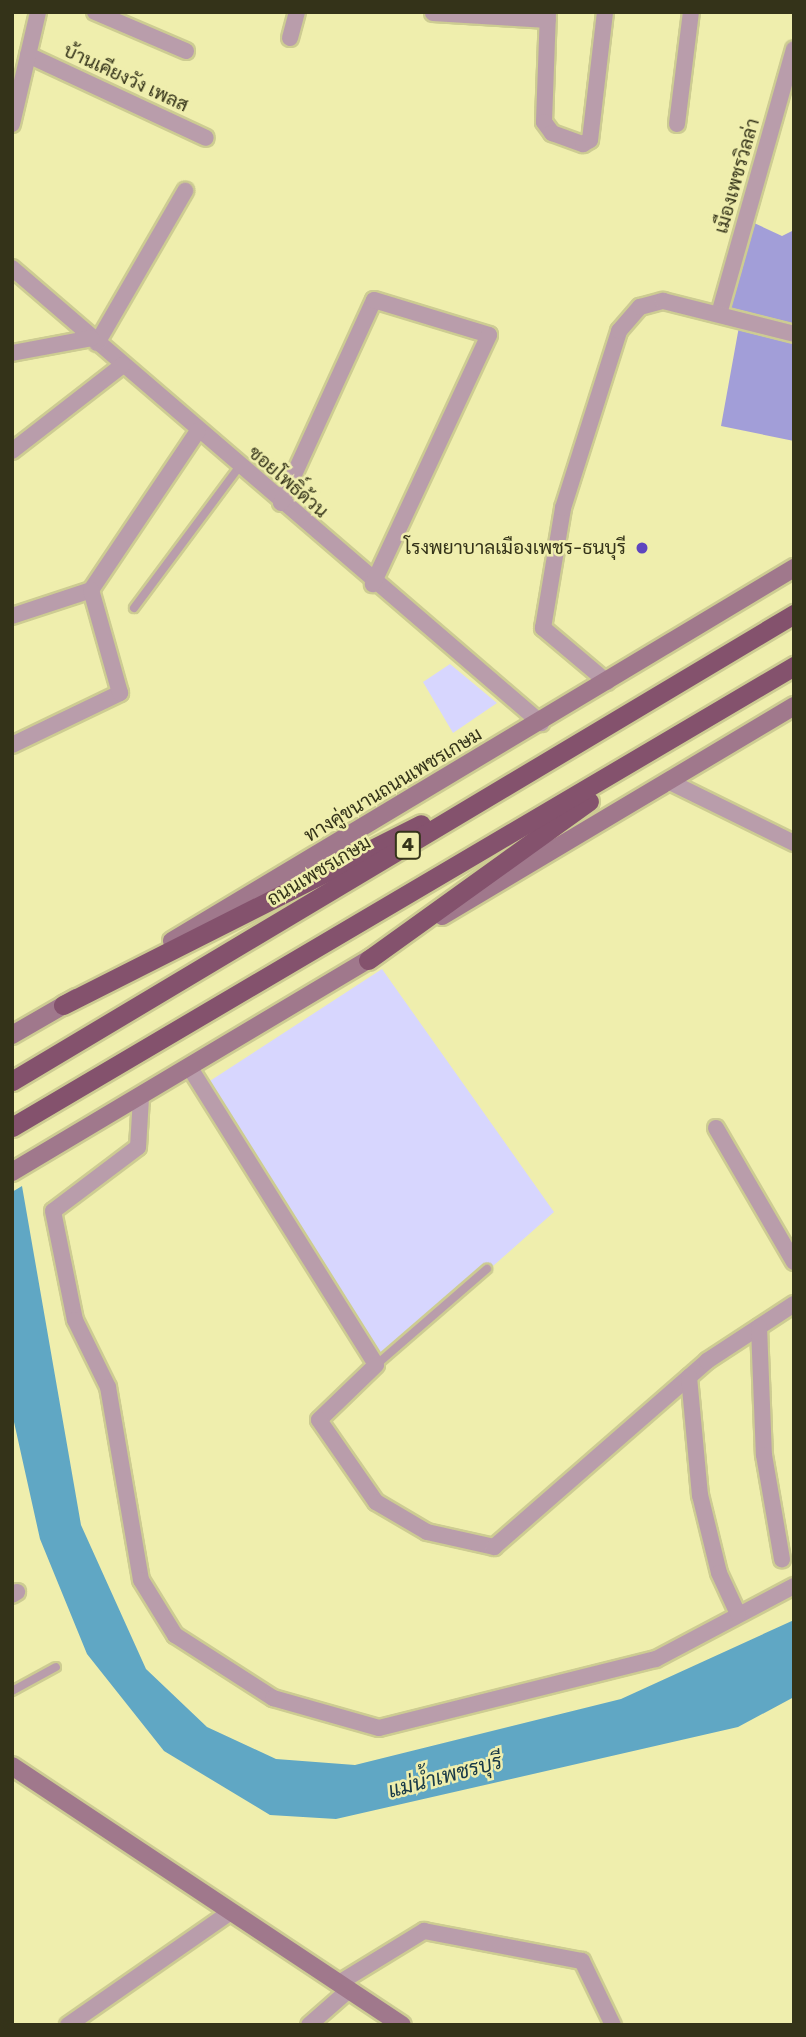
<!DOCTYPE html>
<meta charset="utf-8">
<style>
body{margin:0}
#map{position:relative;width:806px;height:2037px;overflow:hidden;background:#efeead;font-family:Rubik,Sarabun,sans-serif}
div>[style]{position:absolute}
.green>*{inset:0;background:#d7d6fe}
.forest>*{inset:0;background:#a29ed8}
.water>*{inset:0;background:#60a7c4}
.roads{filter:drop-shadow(2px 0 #cdcc92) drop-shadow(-2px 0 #cdcc92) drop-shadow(0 2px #cdcc92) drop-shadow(0 -2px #cdcc92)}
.service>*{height:8px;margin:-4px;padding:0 4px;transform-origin:4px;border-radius:4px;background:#b99dab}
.minor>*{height:16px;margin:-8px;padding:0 8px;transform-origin:8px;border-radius:8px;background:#b99dab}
.secondary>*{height:18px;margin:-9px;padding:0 9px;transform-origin:9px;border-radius:9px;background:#a0788c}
.trunk>*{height:19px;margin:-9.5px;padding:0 9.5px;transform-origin:9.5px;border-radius:9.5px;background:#84526d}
.dots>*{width:19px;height:19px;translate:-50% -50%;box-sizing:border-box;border:4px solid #efeead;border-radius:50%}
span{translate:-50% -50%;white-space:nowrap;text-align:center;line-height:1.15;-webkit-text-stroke:5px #efeead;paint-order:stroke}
.shield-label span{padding:2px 5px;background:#efeead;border:2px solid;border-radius:5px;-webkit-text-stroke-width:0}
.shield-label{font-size:18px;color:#343319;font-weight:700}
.street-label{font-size:19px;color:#343319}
.poi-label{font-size:19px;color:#343319}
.right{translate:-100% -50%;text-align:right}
.water-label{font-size:21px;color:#193a48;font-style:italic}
.frame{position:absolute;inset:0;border:14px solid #343319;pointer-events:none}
</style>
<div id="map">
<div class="green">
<i style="clip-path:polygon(450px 664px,497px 703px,453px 733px,423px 682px)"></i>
<i style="clip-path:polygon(382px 969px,554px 1212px,371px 1374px,196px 1090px)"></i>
</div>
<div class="forest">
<i style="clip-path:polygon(752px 222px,782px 236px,794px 230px,794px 441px,721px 426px,740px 321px,715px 316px)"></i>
</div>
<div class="water">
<i style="clip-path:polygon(22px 1186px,81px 1525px,146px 1669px,207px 1727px,276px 1759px,355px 1765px,621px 1699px,794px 1620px,794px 1697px,738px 1727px,336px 1819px,270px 1815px,164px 1751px,87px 1654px,40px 1539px,12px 1413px,12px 1192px)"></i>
</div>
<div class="roads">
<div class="service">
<i style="left:134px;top:608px;width:176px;rotate:-53.3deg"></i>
<i style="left:376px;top:1365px;width:147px;rotate:-40.9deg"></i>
<i style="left:12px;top:1691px;width:50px;rotate:-28.6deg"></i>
</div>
<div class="minor">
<i style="left:95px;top:12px;width:99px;rotate:23.2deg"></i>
<i style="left:548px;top:12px;width:110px;rotate:92.1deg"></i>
<i style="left:544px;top:122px;width:14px;rotate:54deg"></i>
<i style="left:552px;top:133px;width:33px;rotate:20deg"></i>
<i style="left:583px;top:144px;width:8px;rotate:-30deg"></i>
<i style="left:590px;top:140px;width:129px;rotate:-83.3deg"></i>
<i style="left:433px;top:13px;width:115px;rotate:3.5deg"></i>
<i style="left:290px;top:38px;width:27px;rotate:-75deg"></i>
<i style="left:28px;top:55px;width:196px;rotate:25deg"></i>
<i style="left:12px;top:124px;width:115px;rotate:-76.9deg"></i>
<i style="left:677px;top:124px;width:113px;rotate:-82.9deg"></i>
<i style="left:12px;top:268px;width:698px;rotate:40.7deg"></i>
<i style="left:719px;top:314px;width:275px;rotate:-74.2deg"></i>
<i style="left:97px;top:343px;width:176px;rotate:-59.9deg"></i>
<i style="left:12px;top:353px;width:81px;rotate:-10.6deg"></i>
<i style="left:12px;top:451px;width:140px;rotate:-37.8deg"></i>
<i style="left:281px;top:503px;width:223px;rotate:-65.4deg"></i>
<i style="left:374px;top:300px;width:120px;rotate:16.9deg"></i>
<i style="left:489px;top:335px;width:275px;rotate:115deg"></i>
<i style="left:12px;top:616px;width:83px;rotate:-18.2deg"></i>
<i style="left:91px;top:590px;width:192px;rotate:-56.1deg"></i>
<i style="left:607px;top:682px;width:84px;rotate:-139.8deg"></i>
<i style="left:543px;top:628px;width:122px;rotate:-80.5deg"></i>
<i style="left:563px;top:508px;width:186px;rotate:-72.4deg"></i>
<i style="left:619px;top:331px;width:32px;rotate:-49deg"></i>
<i style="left:640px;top:307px;width:24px;rotate:-15deg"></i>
<i style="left:663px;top:301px;width:135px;rotate:14.1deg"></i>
<i style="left:12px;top:745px;width:120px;rotate:-25.7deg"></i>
<i style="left:120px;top:693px;width:107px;rotate:-105.7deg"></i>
<i style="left:668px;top:781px;width:140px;rotate:26.2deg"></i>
<i style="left:190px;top:1068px;width:350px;rotate:57.9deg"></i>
<i style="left:376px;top:1365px;width:79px;rotate:136deg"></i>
<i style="left:319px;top:1420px;width:100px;rotate:55.2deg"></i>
<i style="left:376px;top:1502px;width:59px;rotate:30.5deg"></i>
<i style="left:427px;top:1532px;width:69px;rotate:12.6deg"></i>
<i style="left:494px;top:1547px;width:283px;rotate:-41.1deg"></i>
<i style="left:707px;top:1361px;width:104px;rotate:-33.2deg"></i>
<i style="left:141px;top:1098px;width:49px;rotate:93.5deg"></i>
<i style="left:138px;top:1147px;width:106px;rotate:143deg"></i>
<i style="left:53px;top:1211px;width:111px;rotate:78.6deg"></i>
<i style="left:75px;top:1320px;width:75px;rotate:63.8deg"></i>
<i style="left:108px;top:1387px;width:196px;rotate:80.3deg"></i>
<i style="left:141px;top:1580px;width:65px;rotate:58.3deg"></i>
<i style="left:175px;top:1635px;width:117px;rotate:32.7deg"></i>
<i style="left:273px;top:1698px;width:110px;rotate:15.8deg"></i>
<i style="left:379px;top:1728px;width:285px;rotate:-14deg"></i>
<i style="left:656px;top:1659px;width:156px;rotate:-27.9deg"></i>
<i style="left:716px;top:1128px;width:155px;rotate:59.8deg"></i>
<i style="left:759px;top:1327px;width:128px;rotate:87.8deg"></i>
<i style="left:764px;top:1455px;width:106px;rotate:80.2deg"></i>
<i style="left:689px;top:1377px;width:119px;rotate:84.7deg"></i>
<i style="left:700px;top:1495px;width:80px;rotate:76.3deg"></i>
<i style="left:719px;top:1573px;width:45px;rotate:65.1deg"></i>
<i style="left:12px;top:1595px;width:6px;rotate:-31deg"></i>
<i style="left:339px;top:1983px;width:100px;rotate:-31.5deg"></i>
<i style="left:424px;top:1931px;width:161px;rotate:10.8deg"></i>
<i style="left:582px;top:1961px;width:71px;rotate:64.2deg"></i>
<i style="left:68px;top:2025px;width:195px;rotate:-34.8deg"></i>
<i style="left:309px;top:2025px;width:53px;rotate:-41.2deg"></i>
</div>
<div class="secondary">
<i style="left:442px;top:916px;width:410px;rotate:-30.8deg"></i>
<i style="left:172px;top:941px;width:725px;rotate:-30.95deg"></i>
<i style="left:12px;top:1035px;width:74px;rotate:-30deg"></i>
<i style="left:12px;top:1172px;width:427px;rotate:-30.8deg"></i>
<i style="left:12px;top:1766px;width:468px;rotate:33.6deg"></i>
</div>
<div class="trunk">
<i style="left:368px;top:960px;width:272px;rotate:-35.7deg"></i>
<i style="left:63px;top:1005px;width:401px;rotate:-26.8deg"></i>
<i style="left:12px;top:1081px;width:911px;rotate:-30.85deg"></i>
<i style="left:12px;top:1127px;width:908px;rotate:-30.52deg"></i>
</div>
</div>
<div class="dots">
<i style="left:642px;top:548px;background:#5e46bf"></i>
</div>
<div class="shield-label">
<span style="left:408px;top:845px">4</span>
</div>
<div class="street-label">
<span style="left:126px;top:78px;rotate:25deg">บ้านเคียงวัง เพลส</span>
<span style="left:737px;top:176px;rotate:-74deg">เมืองเพชรวิลล่า</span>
<span style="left:288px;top:482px;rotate:41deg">ซอยโพธิ์ด้วน</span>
<span style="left:393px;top:785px;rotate:-31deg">ทางคู่ขนานถนนเพชรเกษม</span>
<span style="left:319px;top:871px;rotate:-31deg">ถนนเพชรเกษม</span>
</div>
<div class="poi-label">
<span class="right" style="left:626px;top:548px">โรงพยาบาลเมืองเพชร-ธนบุรี</span>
</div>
<div class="water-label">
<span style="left:445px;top:1776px;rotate:-15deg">แม่น้ำเพชรบุรี</span>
</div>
<div class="frame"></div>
</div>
